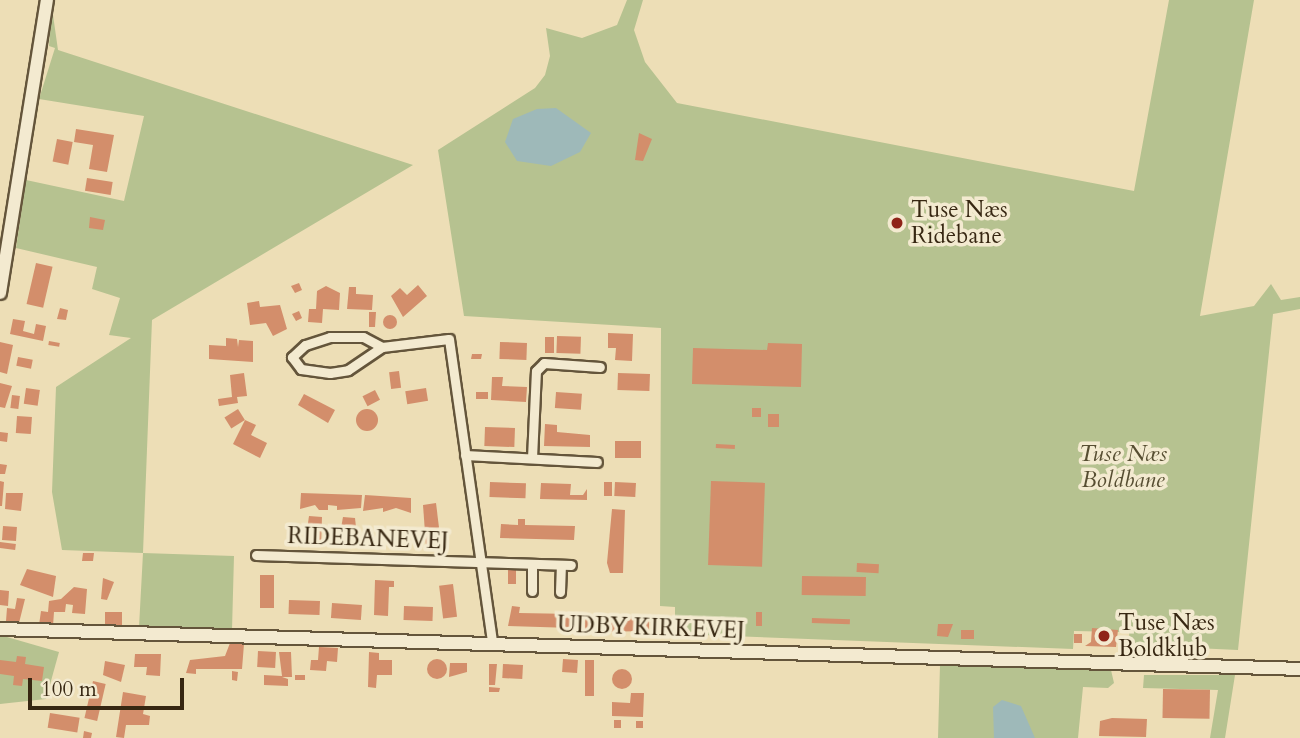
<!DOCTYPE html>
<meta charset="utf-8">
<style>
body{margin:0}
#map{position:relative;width:1300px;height:738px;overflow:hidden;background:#eddeb6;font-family:Cardo,serif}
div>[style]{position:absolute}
.green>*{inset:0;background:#b6c290}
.water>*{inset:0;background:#9eb9b9}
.building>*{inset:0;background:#d38e6b;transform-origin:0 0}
.round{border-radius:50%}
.roads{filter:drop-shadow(2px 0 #64553b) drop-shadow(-2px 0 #64553b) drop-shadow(0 2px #64553b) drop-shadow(0 -2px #64553b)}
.street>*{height:9px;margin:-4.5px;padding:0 4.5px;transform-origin:4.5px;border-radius:4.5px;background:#f3ead0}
.secondary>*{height:12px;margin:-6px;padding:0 6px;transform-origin:6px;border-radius:6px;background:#f3ead0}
.dots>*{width:19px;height:19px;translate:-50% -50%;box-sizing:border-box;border:4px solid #f3ead0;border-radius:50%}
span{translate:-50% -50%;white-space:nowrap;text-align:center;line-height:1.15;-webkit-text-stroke:7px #f3ead0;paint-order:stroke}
.poi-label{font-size:23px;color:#372712}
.left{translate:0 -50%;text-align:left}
.park-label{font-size:23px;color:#574e32;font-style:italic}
.street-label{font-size:23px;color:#372712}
.scale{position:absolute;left:28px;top:678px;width:156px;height:32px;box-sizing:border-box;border:4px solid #372712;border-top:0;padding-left:9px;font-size:21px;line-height:24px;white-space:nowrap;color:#372712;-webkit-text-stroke:5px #f3ead0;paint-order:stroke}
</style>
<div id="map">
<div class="green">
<i style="clip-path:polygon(627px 0,643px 0,634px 30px,645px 62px,677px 103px,1134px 191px,1169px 0,1254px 0,1200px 316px,1254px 306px,1271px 284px,1281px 300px,1300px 297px,1300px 309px,1273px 314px,1238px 650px,1130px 645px,1129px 632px,1121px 632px,1074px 631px,1073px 649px,675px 634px,675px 607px,660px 606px,661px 328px,464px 316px,438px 150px,535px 88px,545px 75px,550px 56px,546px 28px,582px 38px,617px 25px)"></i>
<i style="clip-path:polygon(52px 8px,58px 50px,413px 165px,152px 320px,143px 553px,234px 556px,232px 630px,139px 627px,143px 553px,62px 550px,52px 492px,56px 387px,131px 338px,109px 335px,120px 298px,92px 289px,97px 267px,16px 248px,26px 180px,124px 201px,144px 116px,39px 99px,55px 48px,49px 46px)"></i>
<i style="clip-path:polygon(0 635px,59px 652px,46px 699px,0 704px)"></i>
<i style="clip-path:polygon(940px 665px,1111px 670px,1114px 683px,1108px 688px,1083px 687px,1078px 738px,938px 738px)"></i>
<i style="clip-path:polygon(1144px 675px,1235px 675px,1225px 738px,1210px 738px,1218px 690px,1143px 688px)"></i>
</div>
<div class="water">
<i style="clip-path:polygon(556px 108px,591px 133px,580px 152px,551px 166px,517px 161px,505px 142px,513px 119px,537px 109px)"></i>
<i style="clip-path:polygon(1002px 700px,1021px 706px,1035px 738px,994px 738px,993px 707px)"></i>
</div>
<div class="building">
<i style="clip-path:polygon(76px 129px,114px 135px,107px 172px,89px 169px,93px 145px,74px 142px)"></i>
<i style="clip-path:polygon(639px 133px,652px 139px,643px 161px,635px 160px)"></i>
<i style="left:57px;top:139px;width:16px;height:23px;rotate:11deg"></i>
<i style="left:87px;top:178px;width:26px;height:13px;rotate:9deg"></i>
<i style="clip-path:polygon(90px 217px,105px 220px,103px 230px,89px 228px)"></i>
<i style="left:36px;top:263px;width:17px;height:42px;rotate:13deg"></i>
<i style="clip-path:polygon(299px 283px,302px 290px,295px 293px,291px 286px)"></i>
<i style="clip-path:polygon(418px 285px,427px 296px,403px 317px,391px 296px,400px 288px,407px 295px)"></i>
<i style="clip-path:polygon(326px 286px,340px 293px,339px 310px,323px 309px,322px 323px,308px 322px,309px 309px,316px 309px,317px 291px)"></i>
<i style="clip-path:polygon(349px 287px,356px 287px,356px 294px,373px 295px,372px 310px,347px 309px)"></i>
<i style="clip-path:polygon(259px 301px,260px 307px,280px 305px,287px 329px,273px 336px,266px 323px,250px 325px,247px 303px)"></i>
<i style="clip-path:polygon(60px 308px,68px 310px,66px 320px,57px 319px)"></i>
<i style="clip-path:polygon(299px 311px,302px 318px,296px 321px,292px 314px)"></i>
<i style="clip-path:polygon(369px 312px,376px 312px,375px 327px,369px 327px)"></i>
<i class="round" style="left:383px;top:315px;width:14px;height:14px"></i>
<i style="clip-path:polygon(13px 319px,25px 321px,23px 331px,34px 334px,36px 324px,46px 326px,43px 341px,10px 334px)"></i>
<i style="clip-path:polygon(608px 333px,633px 334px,632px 361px,615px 360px,616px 348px,608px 348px)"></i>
<i style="left:557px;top:336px;width:24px;height:17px;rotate:2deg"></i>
<i style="left:545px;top:337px;width:9px;height:16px"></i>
<i style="clip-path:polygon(226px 338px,237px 339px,238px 347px,239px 340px,253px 341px,253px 362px,209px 359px,209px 345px,226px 346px)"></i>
<i style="left:49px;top:341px;width:11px;height:4px;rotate:10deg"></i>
<i style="clip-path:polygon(0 342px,13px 345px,7px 374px,0 372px)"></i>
<i style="left:500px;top:342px;width:27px;height:17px;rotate:2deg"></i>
<i style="clip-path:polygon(768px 343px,802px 344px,801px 387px,692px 384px,693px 348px,767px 350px)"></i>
<i style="clip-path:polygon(472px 354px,482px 354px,481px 359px,471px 359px)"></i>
<i style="left:18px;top:357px;width:15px;height:9px;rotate:11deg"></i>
<i style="left:399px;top:371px;width:17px;height:10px;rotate:83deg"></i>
<i style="clip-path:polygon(244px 373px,247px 396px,237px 397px,238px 403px,219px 406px,218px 399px,232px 397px,230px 375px)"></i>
<i style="left:618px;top:373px;width:32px;height:17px;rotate:2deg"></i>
<i style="clip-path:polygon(492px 377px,503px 377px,502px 386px,527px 387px,526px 402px,491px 400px)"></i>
<i style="clip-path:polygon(0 383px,12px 386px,5px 408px,0 407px)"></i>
<i style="left:26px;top:388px;width:14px;height:16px;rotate:8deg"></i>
<i style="left:426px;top:388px;width:13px;height:21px;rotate:81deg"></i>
<i style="left:375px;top:390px;width:11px;height:14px;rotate:63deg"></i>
<i style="left:476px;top:392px;width:12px;height:7px"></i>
<i style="left:556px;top:392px;width:26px;height:16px;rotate:4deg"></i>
<i style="clip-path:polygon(304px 394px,335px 410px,328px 423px,298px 405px)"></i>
<i style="left:12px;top:395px;width:8px;height:13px;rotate:7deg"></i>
<i style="left:752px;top:408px;width:9px;height:9px"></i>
<i style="left:238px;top:409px;width:13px;height:16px;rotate:58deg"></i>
<i class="round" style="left:356px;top:409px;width:22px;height:22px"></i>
<i style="left:768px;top:414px;width:11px;height:13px"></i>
<i style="left:17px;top:416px;width:15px;height:17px;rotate:4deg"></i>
<i style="clip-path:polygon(245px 420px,256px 425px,251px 435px,267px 443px,260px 458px,233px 444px)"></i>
<i style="clip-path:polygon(545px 424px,557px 425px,557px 432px,590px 435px,590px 447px,544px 446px)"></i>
<i style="left:485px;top:427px;width:30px;height:19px;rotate:2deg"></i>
<i style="clip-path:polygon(0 432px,8px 433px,7px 442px,0 441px)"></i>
<i style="left:615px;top:441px;width:26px;height:17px"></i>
<i style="left:716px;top:444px;width:19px;height:4px;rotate:3deg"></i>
<i style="clip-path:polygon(0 464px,7px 465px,5px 474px,0 474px)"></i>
<i style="clip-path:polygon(0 481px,4px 482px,2px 506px,0 506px)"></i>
<i style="left:711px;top:481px;width:54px;height:84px;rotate:2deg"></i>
<i style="left:490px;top:482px;width:36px;height:15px;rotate:2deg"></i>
<i style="left:604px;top:482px;width:8px;height:14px"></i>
<i style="left:615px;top:482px;width:21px;height:14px;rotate:3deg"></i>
<i style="clip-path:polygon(541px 483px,571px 484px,570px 495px,583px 495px,587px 489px,587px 500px,540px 499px)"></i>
<i style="clip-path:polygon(6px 493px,23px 493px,21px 511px,5px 509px)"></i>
<i style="clip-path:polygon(301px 493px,362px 495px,361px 508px,337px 510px,337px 506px,328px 505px,328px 510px,319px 510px,315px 505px,300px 509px)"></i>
<i style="clip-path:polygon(365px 495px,411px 498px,411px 513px,396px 508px,383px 512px,383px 508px,363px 511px)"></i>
<i style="clip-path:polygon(436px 503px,441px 544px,426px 546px,423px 505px)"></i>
<i style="clip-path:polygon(612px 509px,625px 510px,623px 573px,610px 573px,607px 563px)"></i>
<i style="clip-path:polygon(309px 516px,322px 517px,321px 545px,305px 544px)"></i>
<i style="clip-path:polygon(343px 517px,355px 518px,358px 546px,338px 545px)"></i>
<i style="clip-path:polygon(518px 519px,525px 519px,525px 525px,575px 526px,574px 540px,500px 538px,501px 524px,518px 525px)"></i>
<i style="left:3px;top:526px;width:14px;height:14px;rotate:4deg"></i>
<i style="left:0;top:542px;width:16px;height:6px;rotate:7deg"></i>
<i style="clip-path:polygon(83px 553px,94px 553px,93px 561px,82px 561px)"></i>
<i style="left:857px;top:563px;width:22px;height:9px;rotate:3deg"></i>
<i style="left:508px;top:568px;width:8px;height:16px"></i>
<i style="clip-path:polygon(27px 569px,56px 576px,53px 597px,20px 585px)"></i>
<i style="left:260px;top:575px;width:14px;height:33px"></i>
<i style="left:802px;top:576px;width:64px;height:19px;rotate:1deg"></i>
<i style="clip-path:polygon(103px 578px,114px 582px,107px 600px,101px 599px)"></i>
<i style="clip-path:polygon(375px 580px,394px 581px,394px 587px,389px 587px,388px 616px,374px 615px)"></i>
<i style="left:453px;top:584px;width:33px;height:14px;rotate:83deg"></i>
<i style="clip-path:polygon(74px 587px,87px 589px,85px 614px,72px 613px,73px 605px,66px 604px,65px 612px,54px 612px,53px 626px,39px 625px,41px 611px,48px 612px,49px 601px,61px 599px)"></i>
<i style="clip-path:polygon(0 590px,9px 591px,8px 606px,0 605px)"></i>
<i style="clip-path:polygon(17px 598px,25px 599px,19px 623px,6px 621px,7px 608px,15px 609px)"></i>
<i style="left:289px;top:600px;width:31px;height:14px;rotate:2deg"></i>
<i style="left:332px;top:603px;width:30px;height:15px;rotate:4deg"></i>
<i style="left:404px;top:606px;width:29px;height:14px;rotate:2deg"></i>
<i style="clip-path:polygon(512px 606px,520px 607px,519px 613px,573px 614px,572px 628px,508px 626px)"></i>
<i style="left:105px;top:612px;width:17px;height:13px"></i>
<i style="left:756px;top:612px;width:6px;height:14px"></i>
<i style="clip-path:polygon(585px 615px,649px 617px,649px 631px,594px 632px,585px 629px)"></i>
<i style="left:812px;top:618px;width:38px;height:5px;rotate:2deg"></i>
<i style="clip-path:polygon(938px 624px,953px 624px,948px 637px,937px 636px)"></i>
<i style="clip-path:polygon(1092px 628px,1118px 630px,1116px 647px,1085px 646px,1091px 642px)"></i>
<i style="left:961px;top:630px;width:13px;height:9px"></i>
<i style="left:1074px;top:634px;width:8px;height:9px"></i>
<i style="clip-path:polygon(230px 643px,244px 644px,242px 669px,196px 669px,196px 674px,186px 673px,190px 660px,225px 656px)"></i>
<i style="clip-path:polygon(319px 647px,338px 648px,337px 662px,327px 661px,326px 671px,310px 670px,311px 660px,318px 660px)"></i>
<i style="left:258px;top:651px;width:18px;height:16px;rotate:3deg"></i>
<i style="clip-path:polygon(279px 652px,291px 652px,292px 677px,282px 677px,288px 679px,288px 686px,264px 685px,264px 675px,282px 676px)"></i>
<i style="clip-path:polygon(369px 652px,379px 653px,379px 660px,392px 660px,392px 675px,377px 675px,376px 688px,368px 687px)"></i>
<i style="clip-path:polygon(135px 654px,161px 654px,160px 676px,146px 675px,147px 667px,134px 667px)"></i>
<i style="clip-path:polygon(17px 656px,26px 657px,25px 664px,44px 667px,42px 681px,23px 679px,22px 686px,13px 685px,14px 676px,0 674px,0 660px,16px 662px)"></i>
<i style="left:563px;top:659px;width:15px;height:13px;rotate:4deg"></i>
<i class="round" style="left:427px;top:659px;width:20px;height:20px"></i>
<i style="left:585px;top:660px;width:9px;height:36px"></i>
<i style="clip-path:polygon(105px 661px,125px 665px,121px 682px,103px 675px)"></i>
<i style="clip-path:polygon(450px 663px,467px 663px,467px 672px,449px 677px)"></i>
<i style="clip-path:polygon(489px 664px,497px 664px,495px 685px,489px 685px)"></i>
<i style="left:503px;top:664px;width:20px;height:14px;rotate:3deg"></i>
<i class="round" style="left:612px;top:669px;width:20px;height:20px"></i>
<i style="clip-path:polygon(232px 671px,238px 672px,237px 681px,232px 680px)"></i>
<i style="left:295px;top:675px;width:10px;height:5px"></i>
<i style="left:93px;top:681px;width:13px;height:38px;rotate:13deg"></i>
<i style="clip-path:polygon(489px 687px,500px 688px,499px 692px,489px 692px)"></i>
<i style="left:1163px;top:689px;width:47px;height:29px;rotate:1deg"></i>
<i style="clip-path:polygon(123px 692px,146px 696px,143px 714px,150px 716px,149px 725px,126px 725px,124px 738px,116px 737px)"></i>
<i style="clip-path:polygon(631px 693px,644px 693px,643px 717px,612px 716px,612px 702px,630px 703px)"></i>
<i style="left:50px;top:713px;width:30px;height:15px;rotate:9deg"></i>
<i style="clip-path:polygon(1112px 718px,1147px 719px,1146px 737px,1099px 736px,1100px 721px)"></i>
<i style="left:614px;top:720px;width:7px;height:8px"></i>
<i style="left:636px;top:721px;width:7px;height:7px"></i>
<i style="clip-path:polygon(84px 731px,92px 733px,91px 738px,83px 738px)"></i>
</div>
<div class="roads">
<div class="street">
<i style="left:382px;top:347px;width:21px;rotate:-152deg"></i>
<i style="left:363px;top:337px;width:33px;rotate:180deg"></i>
<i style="left:330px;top:337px;width:26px;rotate:162deg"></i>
<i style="left:305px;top:345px;width:18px;rotate:137deg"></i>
<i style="left:292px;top:357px;width:15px;rotate:53deg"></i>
<i style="left:301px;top:369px;width:29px;rotate:8deg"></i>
<i style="left:330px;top:373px;width:18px;rotate:-9deg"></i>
<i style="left:348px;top:370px;width:41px;rotate:-34.1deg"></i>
<i style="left:382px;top:347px;width:67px;rotate:-6.8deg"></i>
<i style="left:449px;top:339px;width:307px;rotate:81.9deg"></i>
<i style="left:465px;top:455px;width:132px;rotate:3deg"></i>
<i style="left:532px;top:458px;width:87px;rotate:-87.4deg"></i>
<i style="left:536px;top:371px;width:11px;rotate:-45deg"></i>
<i style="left:544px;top:363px;width:56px;rotate:4.1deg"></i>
<i style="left:256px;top:555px;width:315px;rotate:1.8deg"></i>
<i style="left:532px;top:591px;width:27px;rotate:-90deg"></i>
<i style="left:560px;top:592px;width:27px;rotate:-88deg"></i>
</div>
<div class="secondary">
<i style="left:0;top:293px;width:297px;rotate:-80.9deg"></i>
<i style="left:0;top:629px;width:1301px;rotate:1.76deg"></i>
</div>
</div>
<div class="dots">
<i style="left:897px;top:223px;background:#8f2418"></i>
<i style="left:1104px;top:636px;background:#8f2418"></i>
</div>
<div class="poi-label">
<span class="left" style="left:911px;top:223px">Tuse Næs<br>Ridebane</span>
<span class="left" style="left:1118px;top:636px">Tuse Næs<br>Boldklub</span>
</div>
<div class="park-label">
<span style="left:1123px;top:467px">Tuse Næs<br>Boldbane</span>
</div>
<div class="street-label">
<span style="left:368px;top:539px;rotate:2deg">RIDEBANEVEJ</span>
<span style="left:651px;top:628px;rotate:2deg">UDBY KIRKEVEJ</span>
</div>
<div class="scale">100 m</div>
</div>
